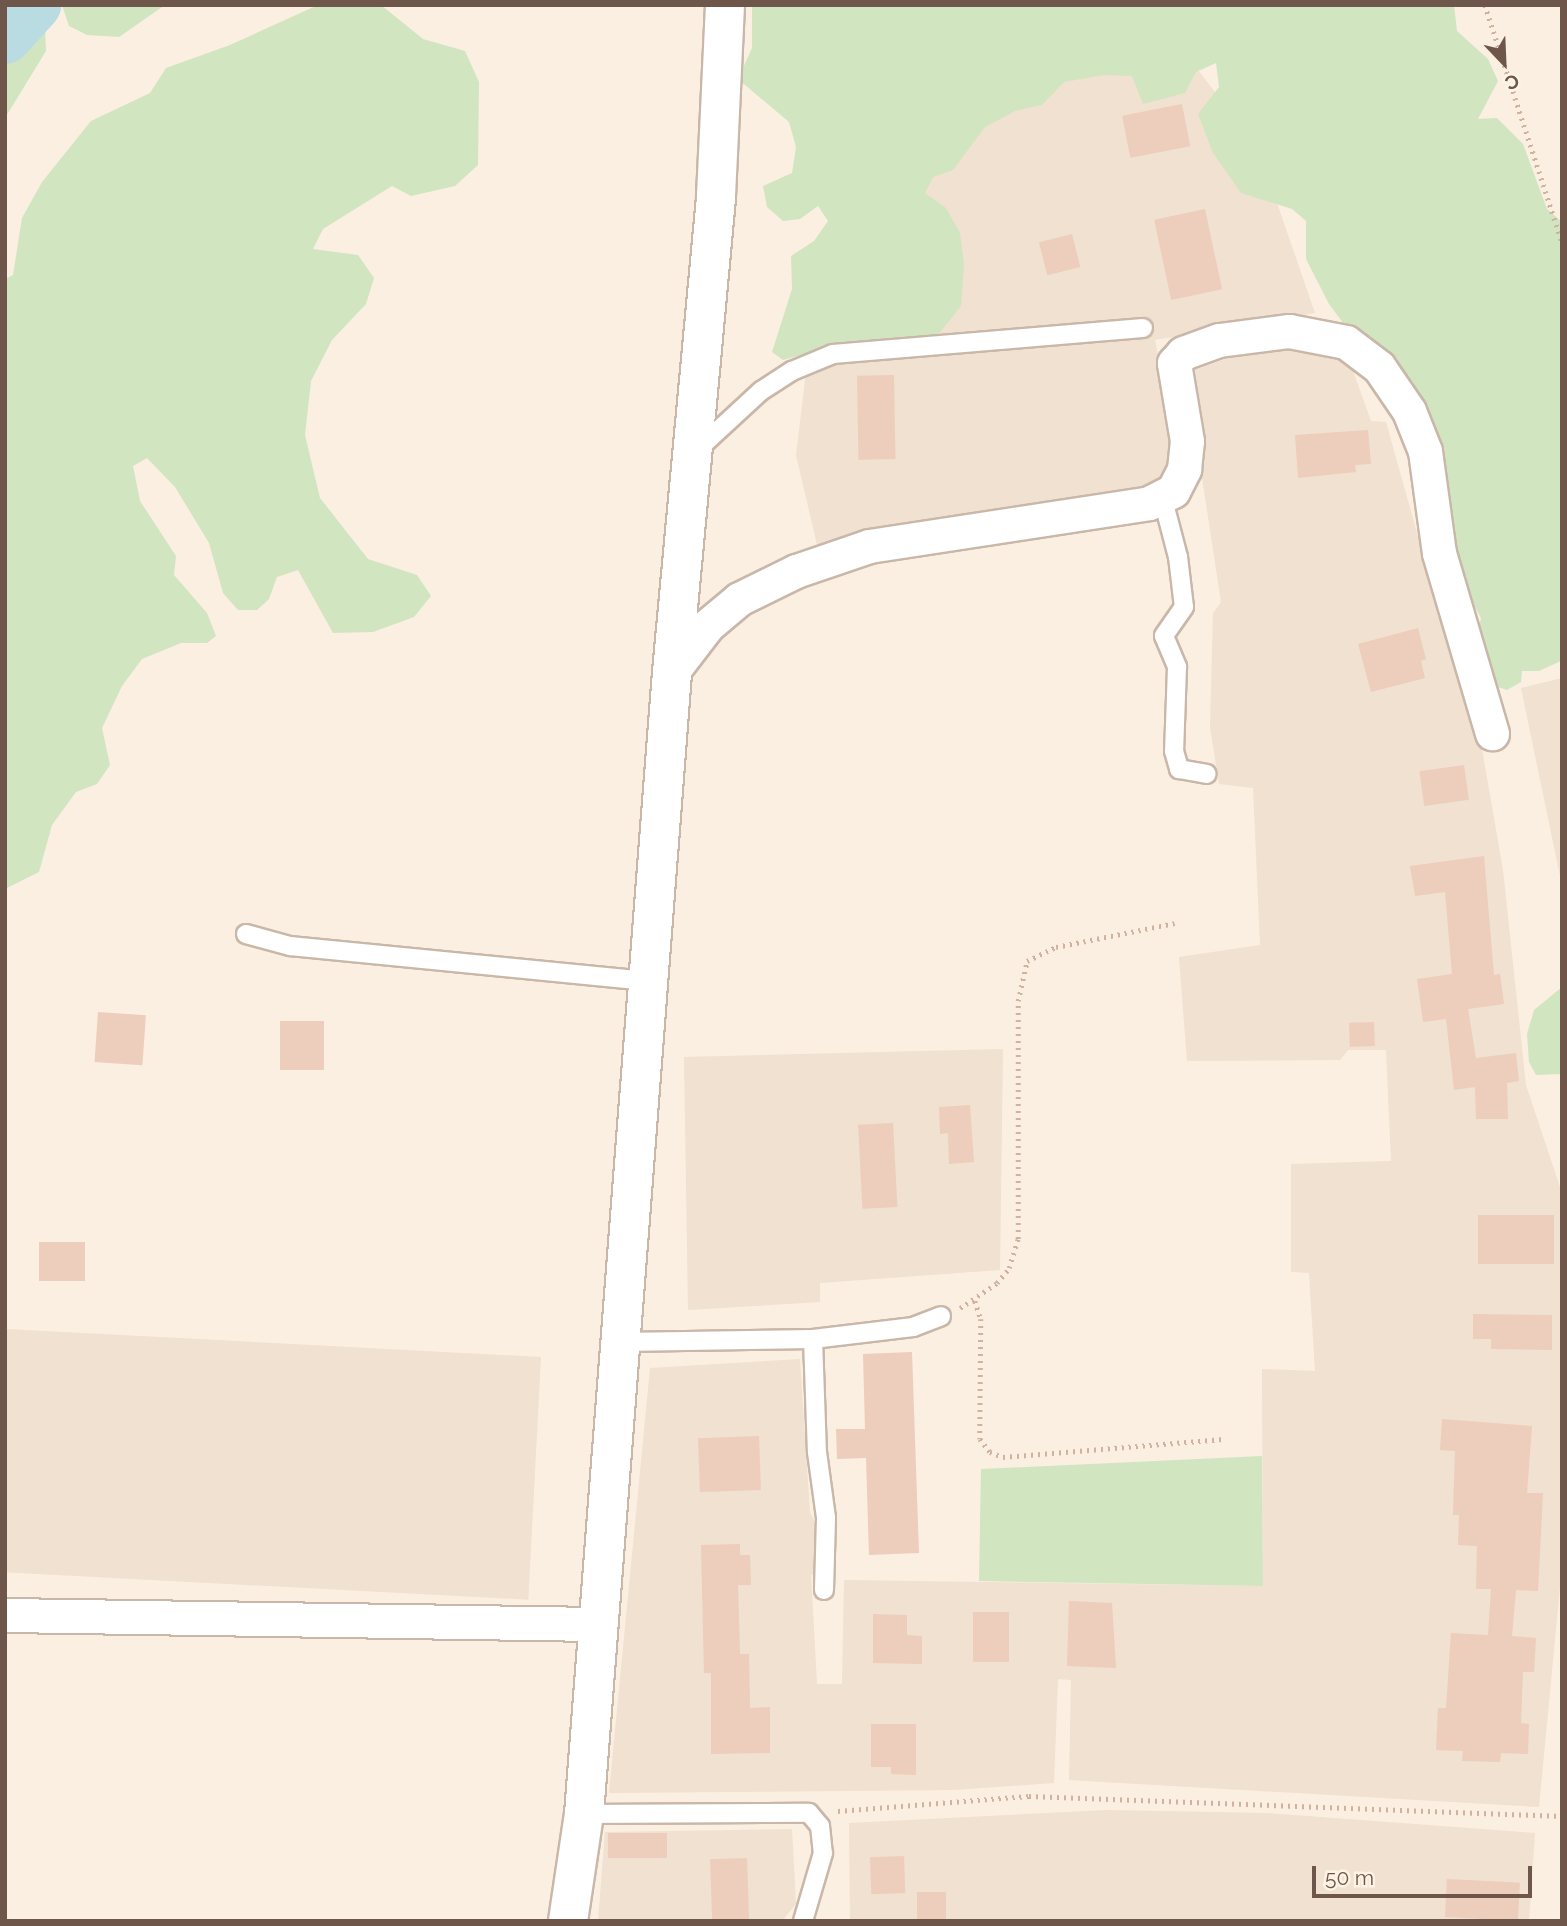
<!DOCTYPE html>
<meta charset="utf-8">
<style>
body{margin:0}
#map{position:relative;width:1567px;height:1926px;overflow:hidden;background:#faefe1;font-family:Raleway,sans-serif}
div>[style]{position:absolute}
.residential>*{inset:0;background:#f0e1d0;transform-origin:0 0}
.green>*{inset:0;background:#d1e5c1}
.river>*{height:52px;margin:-26px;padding:0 26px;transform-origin:26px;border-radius:26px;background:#b8dce1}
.building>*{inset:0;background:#edcdbb;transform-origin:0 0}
.path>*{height:4.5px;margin-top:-2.25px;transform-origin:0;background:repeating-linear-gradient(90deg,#d1b19f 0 2px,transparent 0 7px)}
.roads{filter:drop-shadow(2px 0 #c9b7a9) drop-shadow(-2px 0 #c9b7a9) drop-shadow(0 2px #c9b7a9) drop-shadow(0 -2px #c9b7a9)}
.service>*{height:18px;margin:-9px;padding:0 9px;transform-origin:9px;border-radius:9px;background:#fff}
.minor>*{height:33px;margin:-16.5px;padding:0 16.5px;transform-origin:16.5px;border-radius:16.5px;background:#fff}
.tertiary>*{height:38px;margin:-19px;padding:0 19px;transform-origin:19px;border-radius:19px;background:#fff}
span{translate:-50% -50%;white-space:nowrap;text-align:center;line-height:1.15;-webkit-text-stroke:5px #fdf4e6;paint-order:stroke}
.frame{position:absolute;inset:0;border:7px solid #6e564a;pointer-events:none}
.north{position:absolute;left:1469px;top:28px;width:70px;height:70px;-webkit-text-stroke:5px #fdf4e6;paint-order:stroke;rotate:157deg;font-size:19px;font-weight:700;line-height:28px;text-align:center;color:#6e564a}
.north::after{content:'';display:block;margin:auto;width:24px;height:32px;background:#6e564a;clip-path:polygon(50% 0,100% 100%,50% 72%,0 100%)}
.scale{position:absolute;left:1312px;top:1866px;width:220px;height:32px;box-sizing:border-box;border:4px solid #6e564a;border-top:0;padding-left:9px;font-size:21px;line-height:24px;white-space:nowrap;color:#6e564a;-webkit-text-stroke:5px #fdf4e6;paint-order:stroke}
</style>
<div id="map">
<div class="residential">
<i style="clip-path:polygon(1188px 57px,1258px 148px,1315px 313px,1155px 340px,1174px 438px,1160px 484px,1141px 493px,818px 549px,796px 455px,810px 339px,913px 177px,1053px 78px)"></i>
<i style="clip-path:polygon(1280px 340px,1348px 357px,1371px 421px,1386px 422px,1460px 687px,1482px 749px,1503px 870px,1526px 1085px,1562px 1193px,1562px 1566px,1539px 1807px,1069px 1780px,1071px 1680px,1058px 1679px,1054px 1783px,954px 1790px,609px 1793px,650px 1368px,800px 1359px,810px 1513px,819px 1529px,817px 1572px,811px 1575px,817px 1684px,842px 1684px,844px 1580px,1263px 1586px,1262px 1369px,1315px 1371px,1309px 1273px,1291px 1272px,1291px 1164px,1391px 1161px,1386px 1050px,1348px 1050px,1340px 1060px,1187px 1061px,1179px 957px,1260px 945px,1253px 788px,1219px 784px,1210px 727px,1213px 613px,1221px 602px,1186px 373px)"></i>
<i style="clip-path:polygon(1562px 678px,1562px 876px,1560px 876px,1521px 688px)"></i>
<i style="clip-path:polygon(1003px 1049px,1000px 1270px,820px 1283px,820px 1302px,688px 1310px,684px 1057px)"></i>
<i style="left:541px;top:1357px;width:243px;height:536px;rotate:93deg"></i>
<i style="clip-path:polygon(1107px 1810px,1266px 1813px,1535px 1833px,1529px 1921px,850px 1921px,849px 1823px)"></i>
<i style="clip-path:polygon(792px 1829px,796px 1904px,782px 1921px,598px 1921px,605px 1832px)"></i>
</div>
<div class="green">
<i style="clip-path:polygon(5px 5px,48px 5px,44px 8px,46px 51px,5px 118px)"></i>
<i style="clip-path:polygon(62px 5px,165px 5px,119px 37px,87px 35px,69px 26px)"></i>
<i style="clip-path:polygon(318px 5px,381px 5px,423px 39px,465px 51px,479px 82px,478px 165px,455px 186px,411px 196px,392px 186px,323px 229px,313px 249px,358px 255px,374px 278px,366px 304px,332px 340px,311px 381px,305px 435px,320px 498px,368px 559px,417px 575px,431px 596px,414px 617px,373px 632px,333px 633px,298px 570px,277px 577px,269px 599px,257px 610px,238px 610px,223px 593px,209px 543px,175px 487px,147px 458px,133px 466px,140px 501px,176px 556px,174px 575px,207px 613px,216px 636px,207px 643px,181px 643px,142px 659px,122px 686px,102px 728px,110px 765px,97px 784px,76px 792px,52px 825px,39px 872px,5px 889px,5px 279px,13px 275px,22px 218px,42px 182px,91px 121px,150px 93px,166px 68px,230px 45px)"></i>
<i style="clip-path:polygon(752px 5px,1454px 5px,1457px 31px,1488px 59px,1498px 81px,1478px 119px,1497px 118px,1523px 144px,1547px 209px,1562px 222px,1561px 661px,1539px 671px,1522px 671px,1521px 682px,1507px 690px,1483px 682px,1474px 652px,1481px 618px,1444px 549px,1417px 518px,1425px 433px,1329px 304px,1306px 259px,1306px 221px,1292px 209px,1241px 193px,1213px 153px,1198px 114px,1219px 87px,1216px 63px,1196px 72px,1185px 93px,1143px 104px,1132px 76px,1104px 75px,1064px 82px,1042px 105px,1015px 111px,985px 127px,953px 170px,933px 177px,925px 193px,946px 208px,960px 233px,964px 265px,961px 306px,937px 336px,823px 364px,805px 354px,783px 360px,772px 352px,792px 289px,791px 256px,814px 241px,828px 221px,818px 206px,800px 219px,783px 221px,767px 207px,763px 186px,792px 173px,796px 147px,789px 122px,738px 79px,752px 48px)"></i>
<i style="clip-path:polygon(1562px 987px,1562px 1074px,1536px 1075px,1529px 1062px,1527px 1034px,1534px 1010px)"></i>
<i style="clip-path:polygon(1262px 1456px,1263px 1586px,979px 1581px,981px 1469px)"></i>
</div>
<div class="river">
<i style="left:5px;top:38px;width:45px;rotate:-47.7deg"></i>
</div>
<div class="building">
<i style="left:1182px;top:104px;width:43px;height:61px;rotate:79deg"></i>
<i style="left:1205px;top:209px;width:82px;height:52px;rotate:78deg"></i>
<i style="left:1072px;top:234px;width:34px;height:34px;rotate:76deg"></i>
<i style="left:894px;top:375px;width:84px;height:37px;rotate:89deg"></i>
<i style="clip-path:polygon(1368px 430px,1371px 464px,1355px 465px,1356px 472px,1298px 478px,1295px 435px)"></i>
<i style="clip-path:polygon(1418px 628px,1426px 659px,1421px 661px,1425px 678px,1371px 692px,1358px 644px)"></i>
<i style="left:1464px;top:765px;width:35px;height:45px;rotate:82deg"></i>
<i style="clip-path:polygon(1484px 856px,1494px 975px,1500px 974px,1504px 1004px,1468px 1009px,1476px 1058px,1516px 1053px,1519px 1081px,1507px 1083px,1508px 1119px,1476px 1119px,1475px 1087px,1454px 1090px,1446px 1019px,1423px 1022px,1417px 979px,1452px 974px,1445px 892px,1415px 896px,1410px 866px)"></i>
<i style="left:98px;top:1012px;width:48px;height:50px;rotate:4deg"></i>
<i style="left:280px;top:1021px;width:44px;height:49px"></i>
<i style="left:1374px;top:1022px;width:24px;height:25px;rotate:88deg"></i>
<i style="clip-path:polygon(970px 1105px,974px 1162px,949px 1164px,948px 1133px,940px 1134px,939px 1107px)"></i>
<i style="left:893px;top:1123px;width:84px;height:35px;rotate:87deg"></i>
<i style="left:1478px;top:1215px;width:76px;height:49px"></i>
<i style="left:39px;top:1242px;width:46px;height:39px"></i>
<i style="clip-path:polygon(1473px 1314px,1552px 1315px,1552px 1350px,1491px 1349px,1491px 1339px,1473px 1339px)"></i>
<i style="clip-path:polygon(912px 1352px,919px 1553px,869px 1555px,866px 1458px,837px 1459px,836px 1429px,865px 1429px,863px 1354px)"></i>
<i style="clip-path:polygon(1442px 1419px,1532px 1426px,1527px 1493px,1543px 1493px,1538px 1591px,1516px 1590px,1512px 1636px,1536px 1638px,1534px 1672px,1523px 1672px,1521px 1723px,1529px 1724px,1528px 1754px,1501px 1753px,1500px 1762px,1462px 1761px,1463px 1751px,1436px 1750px,1438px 1708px,1446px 1708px,1451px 1633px,1488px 1635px,1491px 1589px,1476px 1589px,1477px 1546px,1458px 1545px,1459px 1515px,1453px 1515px,1455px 1451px,1440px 1450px)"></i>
<i style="left:759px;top:1436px;width:54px;height:61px;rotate:88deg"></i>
<i style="clip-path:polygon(740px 1544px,740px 1555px,750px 1555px,751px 1585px,738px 1585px,740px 1654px,749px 1654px,750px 1708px,770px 1707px,770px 1753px,711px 1754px,711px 1673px,704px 1673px,701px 1545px)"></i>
<i style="clip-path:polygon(1069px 1601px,1112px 1603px,1116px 1668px,1067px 1666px)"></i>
<i style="left:973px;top:1612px;width:36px;height:50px"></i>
<i style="clip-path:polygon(873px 1614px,907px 1615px,907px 1635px,922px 1636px,922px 1664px,873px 1663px)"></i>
<i style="clip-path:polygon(871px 1724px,916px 1724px,916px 1775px,891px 1774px,891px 1767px,871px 1767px)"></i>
<i style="left:667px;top:1833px;width:25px;height:59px;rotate:90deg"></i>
<i style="left:904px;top:1856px;width:37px;height:34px;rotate:88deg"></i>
<i style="left:747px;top:1858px;width:63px;height:37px;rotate:88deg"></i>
<i style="left:1447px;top:1879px;width:73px;height:38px;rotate:3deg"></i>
<i style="left:917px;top:1892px;width:29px;height:29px"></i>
</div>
<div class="path">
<i style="left:1485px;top:5px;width:249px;rotate:72deg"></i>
<i style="left:975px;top:1301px;width:19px;rotate:72deg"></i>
<i style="left:981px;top:1319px;width:120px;rotate:90.5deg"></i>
<i style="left:980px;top:1439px;width:16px;rotate:52deg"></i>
<i style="left:990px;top:1452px;width:14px;rotate:21deg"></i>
<i style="left:1003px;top:1457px;width:221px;rotate:-4.7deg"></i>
<i style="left:960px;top:1308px;width:45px;rotate:-34deg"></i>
<i style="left:997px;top:1283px;width:19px;rotate:-51deg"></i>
<i style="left:1009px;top:1268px;width:30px;rotate:-73deg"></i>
<i style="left:1018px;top:1239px;width:238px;rotate:-90deg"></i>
<i style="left:1018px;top:1001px;width:41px;rotate:-77.3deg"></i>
<i style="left:1027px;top:961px;width:32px;rotate:-26deg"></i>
<i style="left:1056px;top:947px;width:121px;rotate:-11.4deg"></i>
<i style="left:838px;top:1811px;width:192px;rotate:-4.5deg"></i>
<i style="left:1029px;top:1796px;width:533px;rotate:2.15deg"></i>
</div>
<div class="roads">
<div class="service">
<i style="left:697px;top:450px;width:87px;rotate:-42.7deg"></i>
<i style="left:761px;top:391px;width:37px;rotate:-33deg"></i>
<i style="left:792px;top:371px;width:44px;rotate:-22.5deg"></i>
<i style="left:833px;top:354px;width:311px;rotate:-4.8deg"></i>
<i style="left:1162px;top:496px;width:63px;rotate:75.3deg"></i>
<i style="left:1178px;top:557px;width:50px;rotate:83.2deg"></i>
<i style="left:1184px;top:607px;width:35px;rotate:125deg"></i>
<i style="left:1164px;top:636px;width:34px;rotate:67deg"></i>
<i style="left:1177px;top:667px;width:84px;rotate:92deg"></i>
<i style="left:1174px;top:751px;width:19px;rotate:74deg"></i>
<i style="left:1179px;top:769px;width:28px;rotate:10deg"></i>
<i style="left:246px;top:934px;width:46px;rotate:15.3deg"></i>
<i style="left:290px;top:946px;width:361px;rotate:5.6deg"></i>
<i style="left:813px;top:1339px;width:113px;rotate:88deg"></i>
<i style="left:817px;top:1452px;width:67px;rotate:82.2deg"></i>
<i style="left:826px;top:1518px;width:72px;rotate:91.6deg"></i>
<i style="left:622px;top:1342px;width:191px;rotate:-0.9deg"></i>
<i style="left:813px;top:1339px;width:101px;rotate:-6.8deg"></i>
<i style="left:913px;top:1327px;width:30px;rotate:-21deg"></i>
<i style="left:584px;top:1814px;width:225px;rotate:-0.3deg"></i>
<i style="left:809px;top:1813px;width:17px;rotate:50deg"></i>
<i style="left:820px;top:1826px;width:27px;rotate:84deg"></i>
<i style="left:823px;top:1853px;width:71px;rotate:106.4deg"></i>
</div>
<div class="minor">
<i style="left:672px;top:672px;width:59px;rotate:-52.5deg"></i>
<i style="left:708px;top:625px;width:40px;rotate:-40deg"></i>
<i style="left:739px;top:599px;width:64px;rotate:-26.2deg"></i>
<i style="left:796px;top:571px;width:77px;rotate:-18.9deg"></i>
<i style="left:869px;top:546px;width:283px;rotate:-8.7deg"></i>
<i style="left:1149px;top:503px;width:27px;rotate:-27deg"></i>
<i style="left:1173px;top:491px;width:25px;rotate:-63deg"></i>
<i style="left:1184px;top:469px;width:28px;rotate:-84deg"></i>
<i style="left:1187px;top:441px;width:79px;rotate:-99.5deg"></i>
<i style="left:1174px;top:363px;width:13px;rotate:-48deg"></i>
<i style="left:1183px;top:353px;width:38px;rotate:-20deg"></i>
<i style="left:1219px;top:340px;width:71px;rotate:-7.3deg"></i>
<i style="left:1289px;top:331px;width:58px;rotate:10.9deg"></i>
<i style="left:1346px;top:342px;width:41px;rotate:37.1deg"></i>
<i style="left:1379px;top:367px;width:53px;rotate:55.7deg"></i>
<i style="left:1409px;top:411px;width:43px;rotate:68.2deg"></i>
<i style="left:1425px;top:451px;width:103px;rotate:82.2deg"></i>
<i style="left:1439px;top:553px;width:188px;rotate:73.6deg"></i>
<i style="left:5px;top:1615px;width:594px;rotate:0.87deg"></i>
</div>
<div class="tertiary">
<i style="left:568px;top:1921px;width:108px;rotate:-81.5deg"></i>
<i style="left:584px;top:1814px;width:1145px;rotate:-85.59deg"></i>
<i style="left:672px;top:672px;width:478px;rotate:-84.7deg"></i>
<i style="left:716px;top:196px;width:191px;rotate:-87.3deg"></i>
</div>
</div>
<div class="frame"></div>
<div class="north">С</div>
<div class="scale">50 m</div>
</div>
